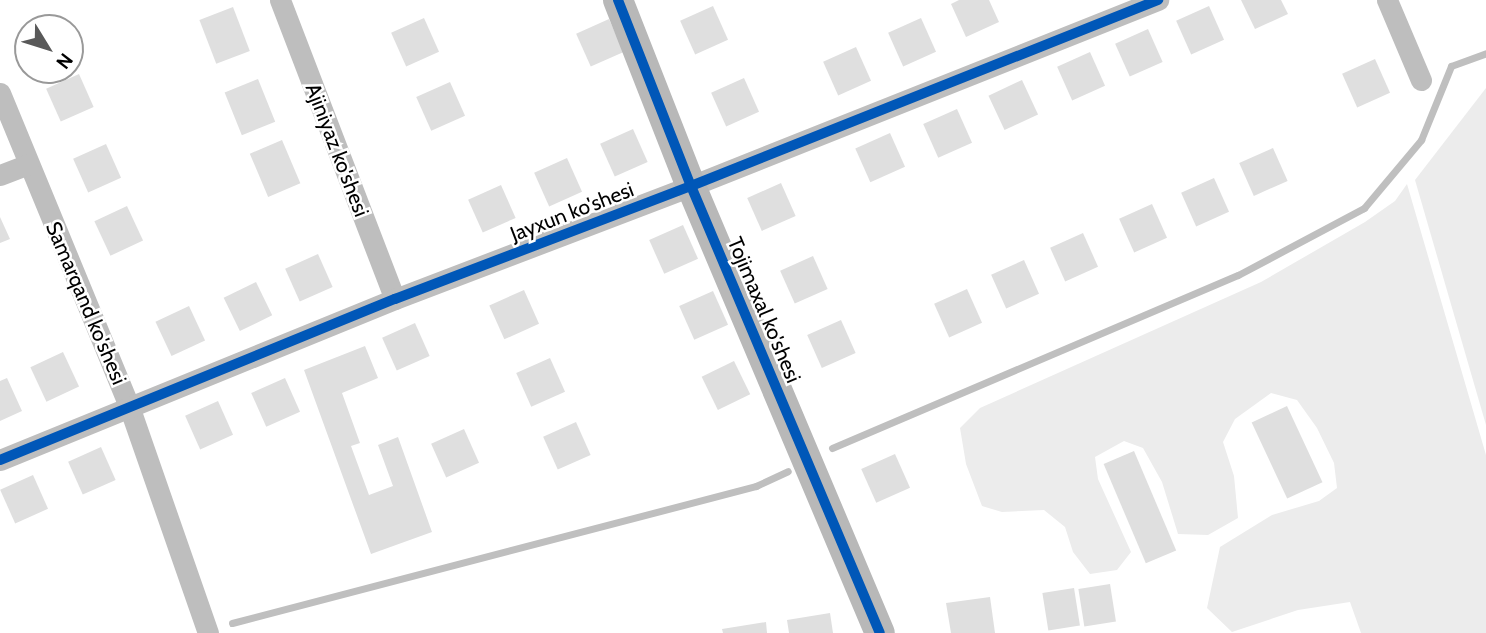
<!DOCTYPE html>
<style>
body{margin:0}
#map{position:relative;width:1486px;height:633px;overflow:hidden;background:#fff;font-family:Cabin,sans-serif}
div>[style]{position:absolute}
.green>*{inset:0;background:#ececec}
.stream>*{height:7px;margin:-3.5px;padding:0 3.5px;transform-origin:3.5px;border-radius:3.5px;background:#bfbfbf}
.building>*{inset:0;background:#dfdfdf;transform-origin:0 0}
.street>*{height:21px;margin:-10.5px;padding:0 10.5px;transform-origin:10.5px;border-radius:10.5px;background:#bebebe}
.secondary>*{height:30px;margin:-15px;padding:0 15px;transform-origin:15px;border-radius:15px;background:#b8b8b8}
.cycleway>*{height:10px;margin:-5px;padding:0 5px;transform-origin:5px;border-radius:5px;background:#0057b8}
span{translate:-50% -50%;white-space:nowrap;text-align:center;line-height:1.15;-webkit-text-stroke:5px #fff;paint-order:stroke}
.street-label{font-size:21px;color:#000}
.north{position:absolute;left:14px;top:14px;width:70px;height:70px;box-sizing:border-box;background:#fff;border:2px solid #999;border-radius:50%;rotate:128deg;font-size:19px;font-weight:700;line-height:28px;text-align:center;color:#000}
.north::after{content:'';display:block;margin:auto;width:24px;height:32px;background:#595959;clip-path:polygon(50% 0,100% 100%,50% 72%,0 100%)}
</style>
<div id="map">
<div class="green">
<i style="clip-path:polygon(1486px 88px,1486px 425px,1415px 180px)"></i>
<i style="clip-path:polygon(1407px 184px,1486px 455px,1486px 633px,1361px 633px,1350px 602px,1298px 610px,1232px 632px,1207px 608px,1220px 547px,1272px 515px,1319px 501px,1337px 488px,1334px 463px,1317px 428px,1297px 400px,1271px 393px,1235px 419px,1223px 442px,1234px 476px,1238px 518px,1208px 535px,1178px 534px,1162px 482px,1143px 448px,1124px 441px,1095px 457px,1098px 479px,1131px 552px,1117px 570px,1090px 574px,1073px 552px,1065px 527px,1044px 510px,1002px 512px,982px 506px,966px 464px,960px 428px,980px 408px,1261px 282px,1365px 222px,1395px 201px)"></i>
</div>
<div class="stream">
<i style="left:832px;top:448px;width:441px;rotate:-23.1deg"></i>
<i style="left:1238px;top:275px;width:143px;rotate:-28deg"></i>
<i style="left:1364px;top:208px;width:89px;rotate:-50deg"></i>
<i style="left:1421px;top:140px;width:80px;rotate:-67.9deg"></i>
<i style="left:1451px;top:66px;width:37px;rotate:-20deg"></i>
<i style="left:232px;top:623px;width:542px;rotate:-14.65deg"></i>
<i style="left:756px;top:486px;width:35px;rotate:-25deg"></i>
</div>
<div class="building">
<i style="clip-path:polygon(959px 0,989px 0,999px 22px,966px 37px,951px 4px)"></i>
<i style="clip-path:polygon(1241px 0,1281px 0,1288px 14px,1255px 29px)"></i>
<i style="left:713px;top:6px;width:37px;height:36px;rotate:66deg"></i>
<i style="left:1209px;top:6px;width:37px;height:36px;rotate:66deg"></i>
<i style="left:233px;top:7px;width:47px;height:36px;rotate:69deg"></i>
<i style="clip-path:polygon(61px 16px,66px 28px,34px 28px)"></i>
<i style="left:424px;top:18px;width:37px;height:36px;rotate:66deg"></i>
<i style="left:921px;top:18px;width:37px;height:36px;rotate:66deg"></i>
<i style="left:609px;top:19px;width:36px;height:36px;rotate:66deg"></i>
<i style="left:1148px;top:29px;width:36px;height:36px;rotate:66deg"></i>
<i style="left:856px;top:47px;width:37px;height:36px;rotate:66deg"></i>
<i style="left:1090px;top:52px;width:37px;height:36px;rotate:66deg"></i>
<i style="left:1375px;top:59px;width:37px;height:36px;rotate:66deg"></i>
<i style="left:79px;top:74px;width:36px;height:36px;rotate:66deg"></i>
<i style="left:744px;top:78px;width:37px;height:36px;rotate:66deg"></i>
<i style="left:258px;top:79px;width:46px;height:36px;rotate:68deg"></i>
<i style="left:1022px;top:80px;width:38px;height:37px;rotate:65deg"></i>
<i style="left:450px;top:82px;width:37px;height:37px;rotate:66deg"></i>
<i style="left:957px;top:109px;width:37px;height:37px;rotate:66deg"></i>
<i style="left:633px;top:129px;width:36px;height:36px;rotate:66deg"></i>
<i style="left:890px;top:133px;width:37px;height:38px;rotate:66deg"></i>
<i style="left:282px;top:140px;width:47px;height:35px;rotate:67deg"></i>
<i style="left:106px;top:144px;width:37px;height:36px;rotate:66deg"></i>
<i style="left:1273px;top:148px;width:36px;height:37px;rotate:66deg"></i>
<i style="left:567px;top:158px;width:37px;height:36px;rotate:66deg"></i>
<i style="left:1214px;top:178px;width:37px;height:36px;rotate:66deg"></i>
<i style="left:781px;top:183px;width:36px;height:37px;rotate:66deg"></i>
<i style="left:501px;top:185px;width:36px;height:36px;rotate:66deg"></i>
<i style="left:1152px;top:204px;width:37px;height:36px;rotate:66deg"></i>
<i style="left:127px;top:206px;width:38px;height:36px;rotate:65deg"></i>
<i style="clip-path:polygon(0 217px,10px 239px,0 243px)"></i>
<i style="left:683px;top:225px;width:37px;height:37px;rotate:66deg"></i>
<i style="left:1083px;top:233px;width:37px;height:36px;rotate:66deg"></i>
<i style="left:318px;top:254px;width:36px;height:36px;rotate:66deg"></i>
<i style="left:813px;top:256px;width:36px;height:36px;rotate:66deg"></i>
<i style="left:1024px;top:260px;width:37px;height:36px;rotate:66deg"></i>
<i style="left:256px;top:282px;width:37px;height:36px;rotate:64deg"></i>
<i style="left:967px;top:289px;width:37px;height:36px;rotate:66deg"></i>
<i style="left:524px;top:290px;width:37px;height:38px;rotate:66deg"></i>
<i style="left:713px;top:291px;width:37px;height:37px;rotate:66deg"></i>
<i style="left:189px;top:306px;width:38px;height:37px;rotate:65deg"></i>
<i style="left:841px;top:320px;width:36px;height:37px;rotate:66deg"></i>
<i style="left:415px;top:323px;width:36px;height:36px;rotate:66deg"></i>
<i style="clip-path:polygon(365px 346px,378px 378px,342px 393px,360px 443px,351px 446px,369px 495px,393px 486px,378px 445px,398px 437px,432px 532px,371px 554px,304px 370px)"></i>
<i style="left:63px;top:352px;width:38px;height:36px;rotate:65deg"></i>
<i style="left:550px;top:358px;width:37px;height:37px;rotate:66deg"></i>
<i style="left:734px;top:361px;width:37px;height:36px;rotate:64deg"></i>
<i style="clip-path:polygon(7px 378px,22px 411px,0 421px,0 381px)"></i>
<i style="left:285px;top:378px;width:37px;height:37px;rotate:66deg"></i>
<i style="left:218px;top:401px;width:37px;height:36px;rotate:66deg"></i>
<i style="left:1287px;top:406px;width:84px;height:39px;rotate:65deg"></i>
<i style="left:576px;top:422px;width:36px;height:36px;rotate:66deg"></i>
<i style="left:464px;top:429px;width:37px;height:36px;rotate:66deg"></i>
<i style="left:101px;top:447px;width:36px;height:36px;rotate:66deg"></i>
<i style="left:1134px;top:451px;width:108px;height:33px;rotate:67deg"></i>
<i style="left:895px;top:454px;width:37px;height:37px;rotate:66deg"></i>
<i style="left:33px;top:475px;width:37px;height:36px;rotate:66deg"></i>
<i style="left:1110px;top:584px;width:38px;height:32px;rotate:81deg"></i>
<i style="left:1074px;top:588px;width:38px;height:32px;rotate:81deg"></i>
<i style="clip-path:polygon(990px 597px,995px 633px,951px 633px,946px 603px)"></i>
<i style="clip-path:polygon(830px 613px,833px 633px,789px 633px,787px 620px)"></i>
<i style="clip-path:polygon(766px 622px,767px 633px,723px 633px,722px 629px)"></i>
</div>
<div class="street">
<i style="left:280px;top:0;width:320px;rotate:69deg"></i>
<i style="left:1387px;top:0;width:87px;rotate:67deg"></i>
<i style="left:0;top:93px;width:342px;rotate:67.6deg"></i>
<i style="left:130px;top:409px;width:237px;rotate:70.8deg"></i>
<i style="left:0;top:175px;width:30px;rotate:-21deg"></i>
<i style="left:0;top:460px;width:427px;rotate:-22.2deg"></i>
<i style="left:395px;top:299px;width:317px;rotate:-20.9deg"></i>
<i style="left:691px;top:186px;width:503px;rotate:-21.72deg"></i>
</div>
<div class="secondary">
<i style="left:618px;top:0;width:200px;rotate:68.6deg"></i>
<i style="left:691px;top:186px;width:485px;rotate:67.1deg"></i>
</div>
<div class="cycleway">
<i style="left:618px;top:0;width:200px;rotate:68.6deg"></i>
<i style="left:691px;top:186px;width:485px;rotate:67.1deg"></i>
<i style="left:0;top:460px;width:427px;rotate:-22.2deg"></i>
<i style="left:395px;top:299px;width:317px;rotate:-20.9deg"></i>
<i style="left:691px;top:186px;width:503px;rotate:-21.72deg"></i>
</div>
<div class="street-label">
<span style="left:337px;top:150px;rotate:69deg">Ajiniyaz ko'shesi</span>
<span style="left:572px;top:212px;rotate:-21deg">Jayxun ko'shesi</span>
<span style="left:86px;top:303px;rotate:67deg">Samarqand ko'shesi</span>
<span style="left:764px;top:310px;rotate:67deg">Tojimaxal ko'shesi</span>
</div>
<div class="north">N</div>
</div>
